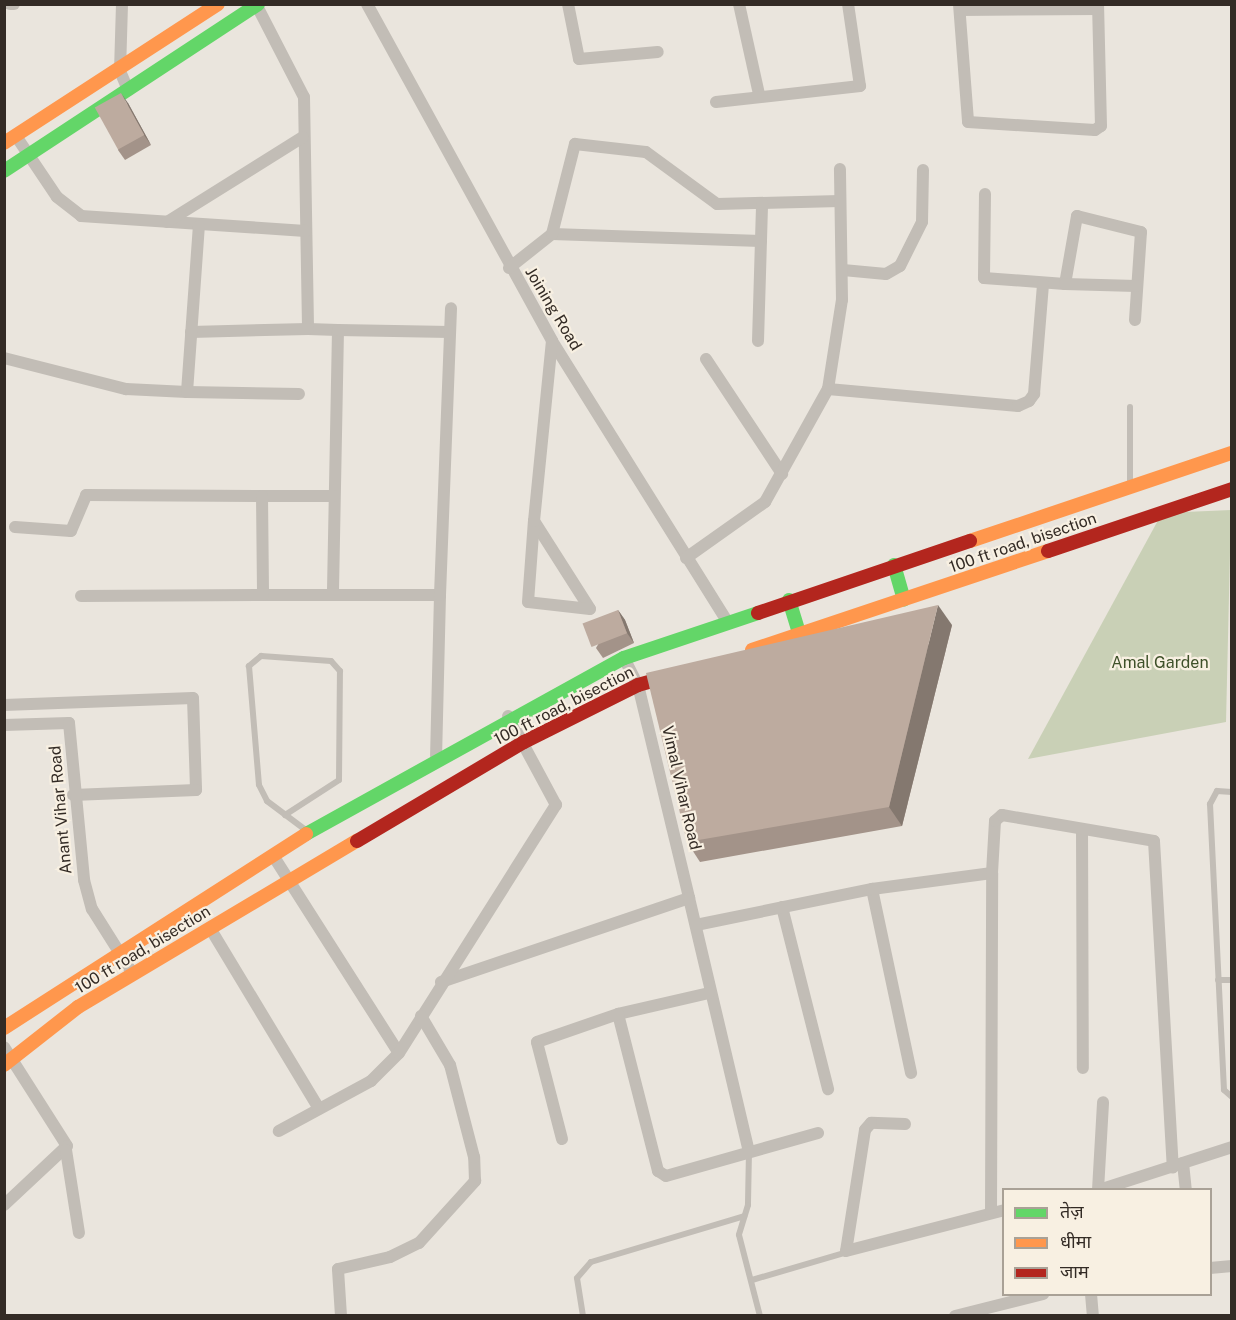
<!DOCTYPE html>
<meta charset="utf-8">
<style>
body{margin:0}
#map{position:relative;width:1236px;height:1320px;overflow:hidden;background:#eae5dd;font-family:"Public Sans","Noto Sans Devanagari",sans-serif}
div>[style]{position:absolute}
.green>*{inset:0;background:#c9d0b6}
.lane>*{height:6px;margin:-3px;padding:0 3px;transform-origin:3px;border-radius:3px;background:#c2bdb6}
.street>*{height:12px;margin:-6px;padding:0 6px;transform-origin:6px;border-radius:6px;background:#c2bdb6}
.fast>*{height:14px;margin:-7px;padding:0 7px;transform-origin:7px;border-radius:7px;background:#63d668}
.slow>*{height:14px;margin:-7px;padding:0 7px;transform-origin:7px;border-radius:7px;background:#ff974d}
.jam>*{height:14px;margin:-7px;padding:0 7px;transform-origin:7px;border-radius:7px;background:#b3261e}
.wall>*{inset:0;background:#a39389}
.shaded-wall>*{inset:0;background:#84786f}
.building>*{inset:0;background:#bdab9f;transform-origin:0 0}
span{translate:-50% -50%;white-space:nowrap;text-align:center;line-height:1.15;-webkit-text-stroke:4.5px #f8f0e2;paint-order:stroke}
.street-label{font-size:16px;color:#332b25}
.park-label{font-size:16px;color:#3e5029}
.frame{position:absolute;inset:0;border:6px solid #332b25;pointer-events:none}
.legend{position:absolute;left:1002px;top:1188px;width:210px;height:108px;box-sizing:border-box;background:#f8f0e2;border:2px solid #a9a196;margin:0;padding:8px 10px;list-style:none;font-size:18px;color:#332b25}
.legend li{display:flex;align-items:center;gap:12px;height:30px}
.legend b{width:30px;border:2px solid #a9a196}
</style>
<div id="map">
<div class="green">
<i style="clip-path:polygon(1231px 510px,1226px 722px,1028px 759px,1162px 513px)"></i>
</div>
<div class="lane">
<i style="left:1130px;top:484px;width:77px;rotate:-90deg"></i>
<i style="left:1232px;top:792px;width:15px;rotate:-176deg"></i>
<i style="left:1217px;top:791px;width:15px;rotate:118deg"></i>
<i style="left:1210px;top:804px;width:286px;rotate:87.2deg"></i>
<i style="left:1224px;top:1090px;width:11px;rotate:41deg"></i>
<i style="left:285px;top:815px;width:64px;rotate:-32.9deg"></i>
<i style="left:339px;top:780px;width:109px;rotate:-89.5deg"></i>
<i style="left:340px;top:671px;width:13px;rotate:-132deg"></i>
<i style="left:331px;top:661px;width:70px;rotate:-175.9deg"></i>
<i style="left:261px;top:656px;width:16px;rotate:140deg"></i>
<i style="left:249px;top:666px;width:119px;rotate:85.2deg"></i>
<i style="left:259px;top:785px;width:18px;rotate:63deg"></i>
<i style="left:267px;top:801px;width:50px;rotate:36.9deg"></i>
<i style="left:1218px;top:980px;width:14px"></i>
<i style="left:749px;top:1151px;width:54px;rotate:91.1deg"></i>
<i style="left:748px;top:1205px;width:31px;rotate:107deg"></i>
<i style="left:739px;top:1235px;width:84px;rotate:75.5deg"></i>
<i style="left:752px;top:1280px;width:100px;rotate:-16.3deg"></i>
<i style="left:583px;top:1316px;width:38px;rotate:-99deg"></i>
<i style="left:577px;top:1278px;width:21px;rotate:-49deg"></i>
<i style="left:591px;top:1262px;width:160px;rotate:-16.7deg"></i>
</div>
<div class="street">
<i style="left:10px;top:4px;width:4px"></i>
<i style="left:122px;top:4px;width:67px;rotate:91.7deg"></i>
<i style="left:120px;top:71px;width:21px;rotate:67deg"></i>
<i style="left:367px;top:4px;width:384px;rotate:61.2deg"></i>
<i style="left:552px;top:341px;width:330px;rotate:58deg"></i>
<i style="left:568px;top:4px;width:56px;rotate:78.7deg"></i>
<i style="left:579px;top:59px;width:79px;rotate:-5.1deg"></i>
<i style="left:739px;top:4px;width:92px;rotate:77.5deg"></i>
<i style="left:959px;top:4px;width:118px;rotate:85.6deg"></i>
<i style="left:968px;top:122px;width:127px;rotate:3.6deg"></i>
<i style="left:1095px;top:130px;width:7px;rotate:-34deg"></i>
<i style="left:1101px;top:126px;width:122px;rotate:-91.4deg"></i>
<i style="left:257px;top:6px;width:102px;rotate:62.7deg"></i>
<i style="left:304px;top:97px;width:232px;rotate:89deg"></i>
<i style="left:308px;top:329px;width:30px;rotate:2deg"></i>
<i style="left:338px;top:330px;width:264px;rotate:91.1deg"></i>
<i style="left:960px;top:10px;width:138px;rotate:-0.4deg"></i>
<i style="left:716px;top:102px;width:145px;rotate:-6.3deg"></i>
<i style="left:860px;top:86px;width:83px;rotate:-98.3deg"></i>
<i style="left:16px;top:136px;width:73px;rotate:56.1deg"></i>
<i style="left:57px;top:197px;width:31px;rotate:38deg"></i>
<i style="left:81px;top:216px;width:225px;rotate:3.8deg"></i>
<i style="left:985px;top:194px;width:84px;rotate:90.7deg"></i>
<i style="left:984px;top:278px;width:81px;rotate:4.2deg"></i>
<i style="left:167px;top:222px;width:160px;rotate:-32deg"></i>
<i style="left:552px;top:234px;width:209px;rotate:1.9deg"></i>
<i style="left:509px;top:268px;width:55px;rotate:-38.3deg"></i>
<i style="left:552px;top:234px;width:93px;rotate:-75.7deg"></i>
<i style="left:575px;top:144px;width:71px;rotate:6.4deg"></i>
<i style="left:646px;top:152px;width:88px;rotate:36.2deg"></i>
<i style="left:717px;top:204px;width:123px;rotate:-1.4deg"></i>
<i style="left:843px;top:270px;width:43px;rotate:5.3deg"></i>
<i style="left:886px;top:274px;width:16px;rotate:-30deg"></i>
<i style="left:900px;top:266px;width:49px;rotate:-63.4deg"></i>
<i style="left:922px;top:222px;width:52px;rotate:-88.9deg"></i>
<i style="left:1135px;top:320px;width:88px;rotate:-86.1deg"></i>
<i style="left:1141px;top:232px;width:66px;rotate:-166deg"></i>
<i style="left:1077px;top:216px;width:69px;rotate:100deg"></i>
<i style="left:1065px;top:284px;width:71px;rotate:1.6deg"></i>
<i style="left:338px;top:330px;width:112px;rotate:1deg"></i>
<i style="left:191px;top:332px;width:117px;rotate:-1.5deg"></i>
<i style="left:758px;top:341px;width:138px;rotate:-88.3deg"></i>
<i style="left:4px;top:358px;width:126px;rotate:14.3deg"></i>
<i style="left:126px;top:389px;width:61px;rotate:2.8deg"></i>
<i style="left:187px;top:392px;width:166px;rotate:-85.9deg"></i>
<i style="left:706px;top:359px;width:138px;rotate:56.5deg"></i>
<i style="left:828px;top:389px;width:191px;rotate:5.1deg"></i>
<i style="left:1018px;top:406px;width:12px;rotate:-24deg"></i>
<i style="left:1029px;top:401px;width:9px;rotate:-54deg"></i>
<i style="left:1034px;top:394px;width:110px;rotate:-85.3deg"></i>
<i style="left:187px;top:392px;width:112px;rotate:1deg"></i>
<i style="left:262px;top:496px;width:72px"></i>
<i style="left:534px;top:521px;width:104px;rotate:57.5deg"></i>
<i style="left:590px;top:609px;width:62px;rotate:-173.6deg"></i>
<i style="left:528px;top:602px;width:81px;rotate:-85.8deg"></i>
<i style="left:534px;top:521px;width:181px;rotate:-84.3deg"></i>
<i style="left:15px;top:527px;width:56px;rotate:4.1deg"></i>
<i style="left:71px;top:531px;width:39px;rotate:-67deg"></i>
<i style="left:86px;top:495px;width:176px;rotate:0.3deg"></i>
<i style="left:262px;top:496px;width:99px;rotate:89.4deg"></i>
<i style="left:263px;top:595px;width:177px"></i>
<i style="left:440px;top:595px;width:161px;rotate:91.4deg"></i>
<i style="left:686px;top:558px;width:97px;rotate:-35.3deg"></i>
<i style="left:765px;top:502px;width:129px;rotate:-60.9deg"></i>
<i style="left:828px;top:389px;width:90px;rotate:-81.1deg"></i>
<i style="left:842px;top:300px;width:131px;rotate:-90.9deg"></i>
<i style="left:440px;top:595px;width:287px;rotate:-87.8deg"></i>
<i style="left:81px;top:596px;width:182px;rotate:-0.3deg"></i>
<i style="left:624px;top:658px;width:30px;rotate:63deg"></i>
<i style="left:638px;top:685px;width:219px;rotate:76.5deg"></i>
<i style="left:4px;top:705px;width:189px;rotate:-2.1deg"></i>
<i style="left:193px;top:698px;width:92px;rotate:88.1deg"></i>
<i style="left:196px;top:790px;width:123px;rotate:177.7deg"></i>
<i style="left:4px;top:725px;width:65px;rotate:-1.8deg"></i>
<i style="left:69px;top:723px;width:158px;rotate:84.5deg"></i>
<i style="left:84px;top:880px;width:30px;rotate:75deg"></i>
<i style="left:92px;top:909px;width:77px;rotate:57.8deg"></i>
<i style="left:1082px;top:829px;width:239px;rotate:89.8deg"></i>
<i style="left:274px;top:857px;width:232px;rotate:57.5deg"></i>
<i style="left:399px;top:1053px;width:40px;rotate:135deg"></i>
<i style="left:371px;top:1081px;width:105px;rotate:151.5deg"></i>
<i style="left:872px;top:889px;width:188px;rotate:78deg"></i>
<i style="left:782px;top:907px;width:188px;rotate:75.8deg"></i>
<i style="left:696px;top:925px;width:180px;rotate:-11.6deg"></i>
<i style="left:872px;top:889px;width:121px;rotate:-7.6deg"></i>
<i style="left:210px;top:928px;width:211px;rotate:58.9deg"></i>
<i style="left:441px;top:982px;width:262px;rotate:-18.7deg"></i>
<i style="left:689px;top:898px;width:260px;rotate:76.7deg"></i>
<i style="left:709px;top:993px;width:93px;rotate:167deg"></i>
<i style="left:618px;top:1014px;width:162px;rotate:75.7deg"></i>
<i style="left:658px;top:1171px;width:9px;rotate:32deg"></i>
<i style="left:666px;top:1176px;width:158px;rotate:-15.8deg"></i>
<i style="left:4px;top:1047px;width:117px;rotate:57.5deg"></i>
<i style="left:67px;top:1146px;width:86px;rotate:136.9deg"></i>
<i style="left:399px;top:1053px;width:294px;rotate:-57.7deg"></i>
<i style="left:556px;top:805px;width:101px;rotate:-118.3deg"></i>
<i style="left:905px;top:1124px;width:34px;rotate:-178deg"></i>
<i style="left:871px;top:1123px;width:9px;rotate:131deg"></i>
<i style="left:865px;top:1130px;width:122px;rotate:98.9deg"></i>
<i style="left:846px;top:1251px;width:163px;rotate:-14.5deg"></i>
<i style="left:562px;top:1139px;width:100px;rotate:-104.5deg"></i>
<i style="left:537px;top:1042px;width:86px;rotate:-19.1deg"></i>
<i style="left:66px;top:1150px;width:84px;rotate:81.1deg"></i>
<i style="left:1183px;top:1163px;width:27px;rotate:84deg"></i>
<i style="left:1098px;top:1190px;width:88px;rotate:-86.7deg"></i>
<i style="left:1099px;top:1190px;width:140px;rotate:-17.9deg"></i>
<i style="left:991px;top:1213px;width:340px;rotate:-89.8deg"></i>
<i style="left:992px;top:873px;width:52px;rotate:-86.7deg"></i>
<i style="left:995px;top:821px;width:9px;rotate:-41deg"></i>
<i style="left:1002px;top:815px;width:154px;rotate:9.7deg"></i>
<i style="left:1154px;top:841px;width:327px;rotate:86.7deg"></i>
<i style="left:1210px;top:1268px;width:22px;rotate:-5deg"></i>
<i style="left:1091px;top:1294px;width:22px;rotate:85deg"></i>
<i style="left:341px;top:1316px;width:47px;rotate:-93.7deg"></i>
<i style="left:338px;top:1269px;width:53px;rotate:-13deg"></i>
<i style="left:390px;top:1257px;width:32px;rotate:-26deg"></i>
<i style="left:419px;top:1243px;width:84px;rotate:-47.9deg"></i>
<i style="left:475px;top:1181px;width:24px;rotate:-92deg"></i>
<i style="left:474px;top:1157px;width:95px;rotate:-104.6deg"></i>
<i style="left:450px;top:1065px;width:57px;rotate:-120.6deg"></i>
<i style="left:955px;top:1316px;width:91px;rotate:-14deg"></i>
</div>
<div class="fast">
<i style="left:4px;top:171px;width:304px;rotate:-33.3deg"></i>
<i style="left:894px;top:565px;width:36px;rotate:74deg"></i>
<i style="left:789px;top:600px;width:37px;rotate:73deg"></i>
<i style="left:306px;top:834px;width:363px;rotate:-29deg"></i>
<i style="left:624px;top:658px;width:141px;rotate:-18.6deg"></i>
</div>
<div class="slow">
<i style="left:4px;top:143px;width:255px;rotate:-33deg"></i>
<i style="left:970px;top:541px;width:276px;rotate:-18.6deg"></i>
<i style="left:752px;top:650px;width:312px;rotate:-18.5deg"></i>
<i style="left:4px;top:1028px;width:359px;rotate:-32.7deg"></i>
<i style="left:4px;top:1065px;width:94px;rotate:-38.1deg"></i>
<i style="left:78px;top:1007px;width:325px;rotate:-30.8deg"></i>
</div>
<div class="jam">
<i style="left:1048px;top:551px;width:194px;rotate:-18.6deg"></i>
<i style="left:758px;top:613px;width:224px;rotate:-18.8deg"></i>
<i style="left:357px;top:841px;width:194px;rotate:-30.7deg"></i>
<i style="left:524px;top:742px;width:127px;rotate:-26.6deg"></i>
<i style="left:638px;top:685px;width:33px;rotate:-16deg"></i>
</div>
<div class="wall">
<i style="clip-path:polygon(128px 103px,151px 145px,125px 160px,118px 150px)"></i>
<i style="clip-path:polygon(618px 610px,625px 620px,634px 643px,603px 658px,596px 648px)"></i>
<i style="clip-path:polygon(952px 625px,902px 826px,700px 862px,687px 842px)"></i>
</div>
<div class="shaded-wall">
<i style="clip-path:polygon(121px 93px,128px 103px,151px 145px,144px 135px)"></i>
<i style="clip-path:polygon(938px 605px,952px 625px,902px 826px,889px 807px)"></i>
<i style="clip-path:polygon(618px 610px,625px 620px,634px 643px,627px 633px)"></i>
</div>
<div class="building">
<i style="left:121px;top:93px;width:48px;height:30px;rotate:61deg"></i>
<i style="clip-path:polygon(938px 605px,889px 807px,687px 842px,646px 673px)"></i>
<i style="left:618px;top:610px;width:25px;height:38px;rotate:69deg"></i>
</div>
<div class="street-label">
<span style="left:553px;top:309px;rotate:59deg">Joining Road</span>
<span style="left:1023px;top:543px;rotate:-19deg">100 ft road, bisection</span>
<span style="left:564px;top:706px;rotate:-27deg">100 ft road, bisection</span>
<span style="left:681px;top:788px;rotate:77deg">Vimal Vihar Road</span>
<span style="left:61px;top:810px;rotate:-95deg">Anant Vihar Road</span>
<span style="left:143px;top:950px;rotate:-31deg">100 ft road, bisection</span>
</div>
<div class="park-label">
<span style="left:1160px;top:663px">Amal Garden</span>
</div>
<div class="frame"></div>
<ul class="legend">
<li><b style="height:8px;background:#63d668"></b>तेज़</li>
<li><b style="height:8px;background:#ff974d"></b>धीमा</li>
<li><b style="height:8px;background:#b3261e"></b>जाम</li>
</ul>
</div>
